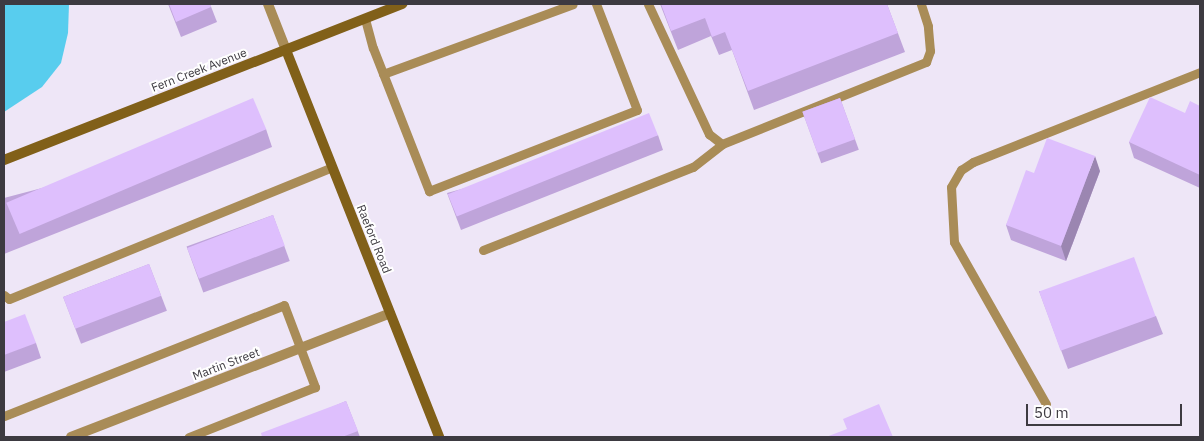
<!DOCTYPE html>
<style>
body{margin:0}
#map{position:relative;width:1204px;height:441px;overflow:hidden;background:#eee6f7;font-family:"IBM Plex Sans",sans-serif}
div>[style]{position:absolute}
.water>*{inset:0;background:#58cdee}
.lane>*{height:9px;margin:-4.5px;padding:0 4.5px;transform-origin:4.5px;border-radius:4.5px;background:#a98c57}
.street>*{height:10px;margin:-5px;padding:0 5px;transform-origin:5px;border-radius:5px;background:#a98c57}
.secondary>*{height:10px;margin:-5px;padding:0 5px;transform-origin:5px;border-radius:5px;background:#816019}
.wall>*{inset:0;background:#bfa4da;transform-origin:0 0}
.shaded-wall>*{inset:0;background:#9b86b1}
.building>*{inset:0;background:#debffd;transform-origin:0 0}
span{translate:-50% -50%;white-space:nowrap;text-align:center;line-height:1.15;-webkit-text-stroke:4px #fff;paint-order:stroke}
.street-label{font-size:12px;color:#3d3a41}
.frame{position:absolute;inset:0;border:5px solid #3d3a41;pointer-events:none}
.scale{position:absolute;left:1026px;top:404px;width:156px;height:22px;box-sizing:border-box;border:2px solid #3d3a41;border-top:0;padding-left:6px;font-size:15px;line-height:18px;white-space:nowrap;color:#3d3a41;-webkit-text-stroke:4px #fff;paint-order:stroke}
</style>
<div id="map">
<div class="water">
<i style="clip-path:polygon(4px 4px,69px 4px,68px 33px,61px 63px,42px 87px,4px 112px)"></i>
</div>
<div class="lane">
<i style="left:648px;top:4px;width:144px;rotate:64.9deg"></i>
<i style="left:709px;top:134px;width:16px;rotate:38deg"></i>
<i style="left:365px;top:19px;width:30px;rotate:75deg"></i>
<i style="left:373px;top:48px;width:154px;rotate:68.6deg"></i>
<i style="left:429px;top:191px;width:223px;rotate:-21.3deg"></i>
<i style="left:637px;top:110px;width:114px;rotate:-111.1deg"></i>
<i style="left:383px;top:74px;width:202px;rotate:-20.2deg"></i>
<i style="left:483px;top:250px;width:226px;rotate:-21.6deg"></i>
<i style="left:693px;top:167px;width:37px;rotate:-38deg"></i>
<i style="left:722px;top:144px;width:220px;rotate:-21.9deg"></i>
<i style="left:926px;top:62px;width:12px;rotate:-70deg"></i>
<i style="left:930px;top:51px;width:25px;rotate:-95deg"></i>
<i style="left:928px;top:26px;width:23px;rotate:-108deg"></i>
<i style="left:4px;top:295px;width:6px;rotate:39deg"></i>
<i style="left:9px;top:299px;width:349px;rotate:-22.2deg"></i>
<i style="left:1046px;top:404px;width:186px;rotate:-119.6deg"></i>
<i style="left:954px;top:242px;width:55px;rotate:-93.1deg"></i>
<i style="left:951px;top:187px;width:20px;rotate:-60deg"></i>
<i style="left:961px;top:170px;width:14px;rotate:-34deg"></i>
<i style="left:973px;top:162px;width:244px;rotate:-21.6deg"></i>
<i style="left:4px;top:416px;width:301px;rotate:-21.6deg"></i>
<i style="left:284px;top:305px;width:88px;rotate:69.3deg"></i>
<i style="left:315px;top:387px;width:136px;rotate:158.4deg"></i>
</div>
<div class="street">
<i style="left:268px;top:4px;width:49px;rotate:68.6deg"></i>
<i style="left:71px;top:437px;width:342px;rotate:-21.2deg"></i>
</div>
<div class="secondary">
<i style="left:286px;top:50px;width:416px;rotate:68.4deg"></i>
<i style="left:4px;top:160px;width:428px;rotate:-21.4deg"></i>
</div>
<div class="wall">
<i style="clip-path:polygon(168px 4px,210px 4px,217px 22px,181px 37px)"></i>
<i style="clip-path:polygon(660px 4px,887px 4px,905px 52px,754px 110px,732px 50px,719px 55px,711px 36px,678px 50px)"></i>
<i style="left:840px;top:98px;width:55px;height:40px;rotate:70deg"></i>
<i style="clip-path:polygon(1200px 106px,1200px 188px,1134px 158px,1129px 142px)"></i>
<i style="clip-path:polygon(266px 129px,272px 147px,4px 254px,4px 198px)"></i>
<i style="clip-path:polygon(658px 135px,663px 150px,461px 230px,447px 193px)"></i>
<i style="clip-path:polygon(1100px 171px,1066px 261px,1011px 240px,1006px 225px,1034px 173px)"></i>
<i style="left:273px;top:215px;width:49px;height:92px;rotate:70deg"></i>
<i style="left:149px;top:264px;width:50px;height:92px;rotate:69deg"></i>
<i style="clip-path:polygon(1039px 291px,1156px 316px,1163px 334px,1068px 369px)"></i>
<i style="clip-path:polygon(4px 322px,36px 343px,41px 358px,4px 372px)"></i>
<i style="clip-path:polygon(346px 401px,360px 437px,262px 437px)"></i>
</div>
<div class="shaded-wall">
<i style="clip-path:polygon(1095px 156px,1100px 171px,1066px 261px,1061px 246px)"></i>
</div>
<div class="building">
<i style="clip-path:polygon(169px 4px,210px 4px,211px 7px,176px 22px)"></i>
<i style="clip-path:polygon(661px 4px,887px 4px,898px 33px,748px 91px,725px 32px,712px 37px,705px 18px,671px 31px)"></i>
<i style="clip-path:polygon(1150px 97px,1185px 113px,1190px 101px,1200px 106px,1200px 175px,1129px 142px)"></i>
<i style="left:253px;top:98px;width:34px;height:268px;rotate:67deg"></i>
<i style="left:840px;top:98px;width:44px;height:40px;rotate:70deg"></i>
<i style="left:649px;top:113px;width:24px;height:217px;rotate:68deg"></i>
<i style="clip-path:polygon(1047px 138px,1095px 156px,1061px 246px,1006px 225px,1026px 170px,1034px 173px)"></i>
<i style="left:273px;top:215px;width:33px;height:92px;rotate:69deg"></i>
<i style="left:1134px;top:257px;width:63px;height:101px;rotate:70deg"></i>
<i style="left:149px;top:264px;width:34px;height:92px;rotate:69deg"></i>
<i style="clip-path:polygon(25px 314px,36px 343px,4px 355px,4px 322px)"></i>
<i style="clip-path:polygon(346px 401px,358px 431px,342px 437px,262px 437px,261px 433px)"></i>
<i style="clip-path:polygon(879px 404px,893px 437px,826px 437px,847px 429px,843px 419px)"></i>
</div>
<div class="street-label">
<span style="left:199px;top:70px;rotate:-21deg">Fern Creek Avenue</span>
<span style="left:374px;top:239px;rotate:68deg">Raeford Road</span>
<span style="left:226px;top:364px;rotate:-21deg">Martin Street</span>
</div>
<div class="frame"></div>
<div class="scale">50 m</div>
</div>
